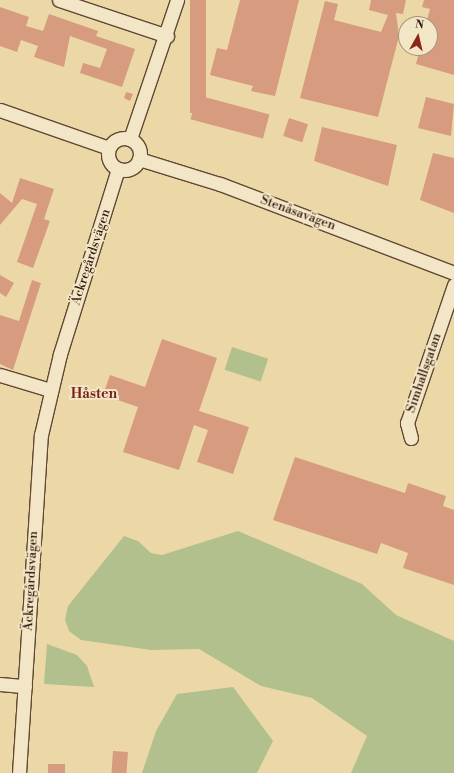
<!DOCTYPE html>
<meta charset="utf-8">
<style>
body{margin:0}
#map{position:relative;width:454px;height:773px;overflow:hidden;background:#ecd8a7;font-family:"Libre Bodoni",serif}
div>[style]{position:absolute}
.green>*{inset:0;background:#b1c08c;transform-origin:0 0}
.building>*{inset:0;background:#d79b80;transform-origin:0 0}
.roads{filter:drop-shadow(1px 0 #604834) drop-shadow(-1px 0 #604834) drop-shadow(0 1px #604834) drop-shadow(0 -1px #604834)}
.minor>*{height:13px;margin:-6.5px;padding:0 6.5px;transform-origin:6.5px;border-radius:6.5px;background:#f3e6c6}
.minor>.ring{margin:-6.5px;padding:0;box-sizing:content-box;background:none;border:13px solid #f3e6c6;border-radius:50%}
span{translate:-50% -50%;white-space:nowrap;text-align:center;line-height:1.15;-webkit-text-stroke:4px #f3e6c6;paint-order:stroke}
.street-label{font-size:13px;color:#31180e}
.neighbourhood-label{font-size:14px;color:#7a1f14;font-weight:700}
.north{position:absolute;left:398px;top:16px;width:40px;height:40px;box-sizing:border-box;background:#f3e6c6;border:1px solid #a5947c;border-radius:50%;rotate:8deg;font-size:11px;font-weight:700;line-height:16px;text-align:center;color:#31180e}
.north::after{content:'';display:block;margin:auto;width:14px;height:18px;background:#8f2418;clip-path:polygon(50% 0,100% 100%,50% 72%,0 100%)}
</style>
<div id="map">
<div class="green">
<i style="left:232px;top:347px;width:38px;height:24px;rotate:18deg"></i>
<i style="clip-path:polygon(238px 531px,362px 584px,396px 615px,454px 641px,454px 773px,351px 773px,367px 736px,312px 698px,261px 686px,199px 649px,151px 650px,81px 640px,69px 631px,65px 620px,68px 606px,124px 536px,138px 541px,151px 553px,162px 555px)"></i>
<i style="clip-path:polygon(47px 644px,77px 655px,87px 666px,94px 687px,44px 684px)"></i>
<i style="clip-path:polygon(233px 687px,273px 741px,257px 773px,142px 773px,156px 731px,177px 694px)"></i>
</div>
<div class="building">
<i style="left:190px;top:0;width:16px;height:113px"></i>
<i style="clip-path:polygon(240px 0,299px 0,275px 96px,251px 91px,253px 86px,210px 75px,217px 48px,227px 50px)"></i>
<i style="clip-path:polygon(371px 0,406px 0,403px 14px,396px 13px,399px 36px,378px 117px,300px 98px,325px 1px,338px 4px,334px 20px,381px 32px,388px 15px,369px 10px)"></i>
<i style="clip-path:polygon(424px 0,454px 0,454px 75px,416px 64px,420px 48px,430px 48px,430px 24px,426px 24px,430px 9px,422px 7px)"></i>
<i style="clip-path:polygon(0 7px,29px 17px,26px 26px,43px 31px,49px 14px,98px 31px,96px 36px,135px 49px,122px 87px,80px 73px,83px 63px,100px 68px,107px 49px,70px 36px,64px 67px,34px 57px,38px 46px,21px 40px,17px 52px,0 46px)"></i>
<i style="clip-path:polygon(126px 92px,133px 94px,130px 101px,124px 98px)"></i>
<i style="left:197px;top:95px;width:75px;height:25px;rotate:15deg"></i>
<i style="clip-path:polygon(426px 97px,454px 104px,451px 136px,418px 128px)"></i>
<i style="left:289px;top:118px;width:20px;height:19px;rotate:18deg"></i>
<i style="clip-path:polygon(322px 127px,397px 145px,388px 186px,314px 161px)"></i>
<i style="clip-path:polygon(433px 153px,454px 158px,454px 213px,420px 200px)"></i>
<i style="clip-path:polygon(20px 178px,54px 189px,44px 219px,50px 221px,33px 268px,17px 262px,37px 204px,22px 199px,0 225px,0 193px,12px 203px)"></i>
<i style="clip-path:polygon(0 275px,14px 283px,6px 297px,0 293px)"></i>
<i style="clip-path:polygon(32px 280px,41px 283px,13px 370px,0 364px,0 315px,19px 321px)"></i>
<i style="clip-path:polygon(162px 339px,217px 358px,199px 411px,249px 427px,233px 474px,197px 462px,208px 430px,194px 425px,179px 470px,123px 452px,138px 407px,103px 395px,110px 375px,145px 387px)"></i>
<i style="clip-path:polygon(295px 457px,405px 493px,408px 483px,446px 496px,443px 506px,454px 510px,454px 585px,403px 568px,408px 553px,381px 543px,377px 554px,273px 520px)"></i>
<i style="left:113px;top:751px;width:15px;height:22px;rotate:4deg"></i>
<i style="left:48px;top:764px;width:17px;height:9px"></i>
</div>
<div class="roads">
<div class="minor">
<i style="left:59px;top:0;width:114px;rotate:18.4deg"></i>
<i style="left:0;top:110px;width:115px;rotate:19.2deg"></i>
<i class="ring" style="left:108px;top:138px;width:19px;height:19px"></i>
<i style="left:130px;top:139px;width:147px;rotate:-71.3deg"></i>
<i style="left:139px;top:159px;width:85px;rotate:17.2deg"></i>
<i style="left:220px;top:184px;width:250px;rotate:20.8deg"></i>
<i style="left:0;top:375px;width:52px;rotate:16.7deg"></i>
<i style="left:411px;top:438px;width:16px;rotate:-105deg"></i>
<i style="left:407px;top:423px;width:146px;rotate:-71.2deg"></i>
<i style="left:0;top:684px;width:25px;rotate:5deg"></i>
<i style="left:19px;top:773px;width:339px;rotate:-86.3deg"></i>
<i style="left:41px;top:435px;width:83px;rotate:-76.8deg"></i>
<i style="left:60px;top:354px;width:194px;rotate:-72.6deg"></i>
</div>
</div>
<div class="street-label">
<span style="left:298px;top:213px;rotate:20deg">Stenåsavägen</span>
<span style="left:91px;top:257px;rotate:-72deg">Äckregårdsvägen</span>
<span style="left:424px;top:373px;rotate:-71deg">Simhallsgatan</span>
<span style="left:31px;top:581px;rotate:-87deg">Äckregårdsvägen</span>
</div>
<div class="neighbourhood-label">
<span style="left:94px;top:394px">Håsten</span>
</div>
<div class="north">N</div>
</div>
